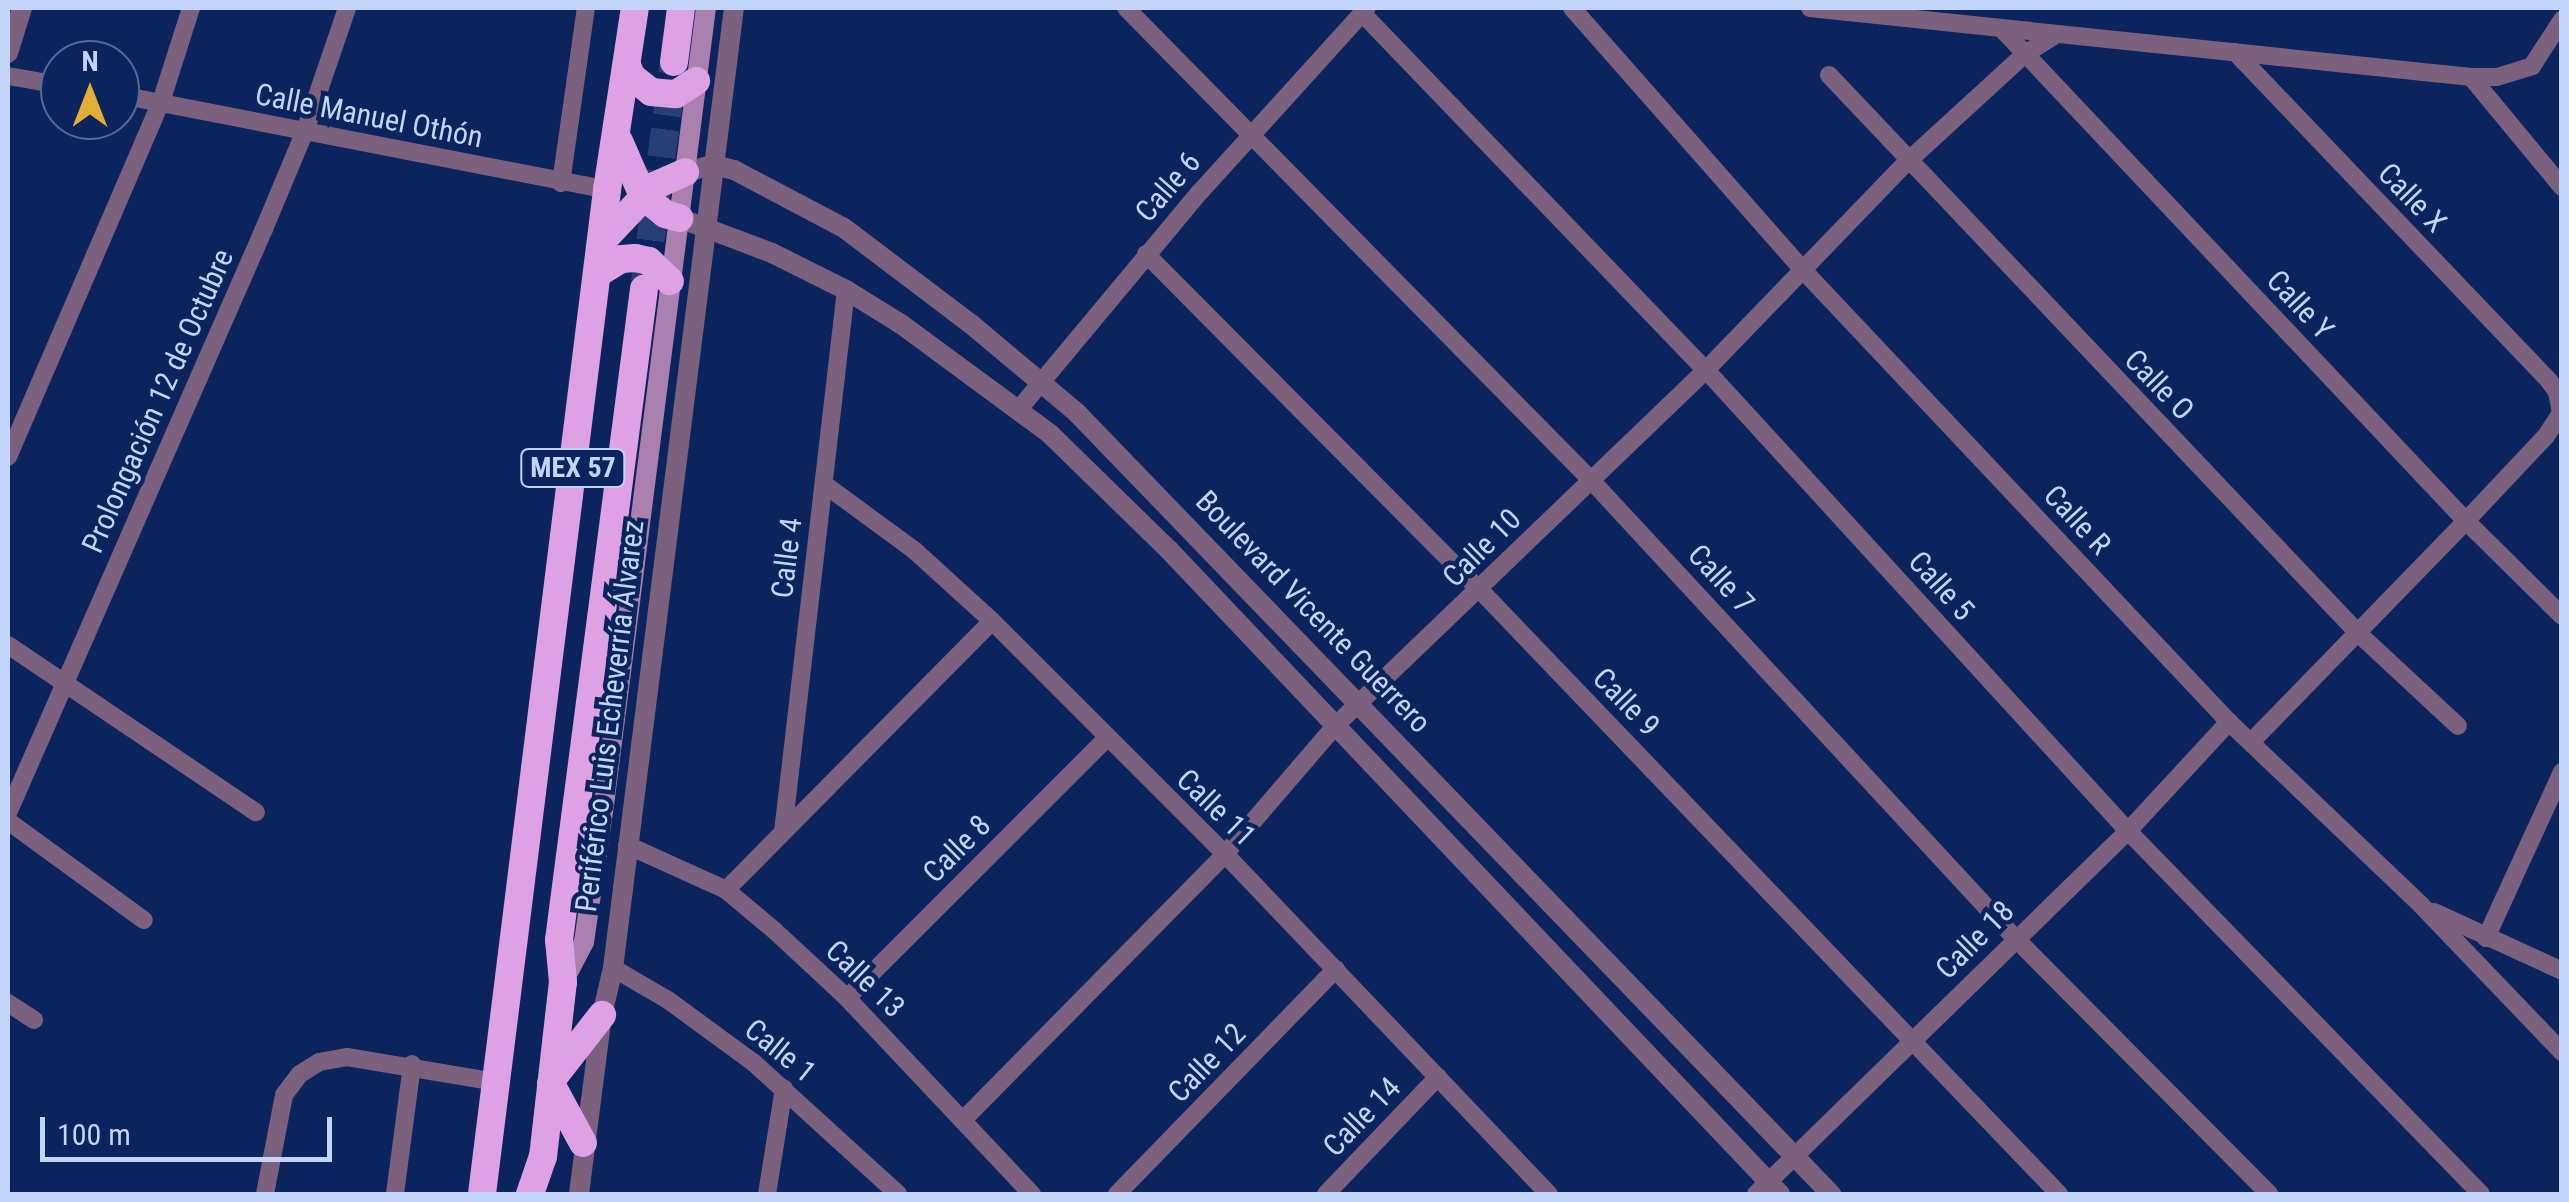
<!DOCTYPE html>
<meta charset="utf-8">
<style>
body{margin:0}
#map{position:relative;width:2569px;height:1202px;overflow:hidden;background:#0c245d;font-family:"Roboto Condensed",sans-serif}
div>[style]{position:absolute}
.trunk-tunnel>*{height:28px;margin-top:-14px;transform-origin:0;background:repeating-linear-gradient(90deg,#273f74 0 28px,transparent 0 42px)}
.minor>*{height:18px;margin:-9px;padding:0 9px;transform-origin:9px;border-radius:9px;background:#7c617e}
.tertiary>*{height:20px;margin:-10px;padding:0 10px;transform-origin:10px;border-radius:10px;background:#7c617e}
.secondary>*{height:20px;margin:-10px;padding:0 10px;transform-origin:10px;border-radius:10px;background:#aa80ae}
.trunk>*{height:28px;margin:-14px;padding:0 14px;transform-origin:14px;border-radius:14px;background:#dea2e4}
span{translate:-50% -50%;white-space:nowrap;text-align:center;line-height:1.15;-webkit-text-stroke:9px #0c245d;paint-order:stroke}
.shield-label span{padding:2px 8px;background:#0c245d;border:2px solid;border-radius:8px;-webkit-text-stroke-width:0}
.shield-label{font-size:28px;color:#c3d5f9;font-weight:700}
.street-label{font-size:30px;color:#c3d5f9}
.frame{position:absolute;inset:0;border:10px solid #c3d5f9;pointer-events:none}
.north{position:absolute;left:40px;top:40px;width:100px;height:100px;box-sizing:border-box;background:#0c245d;border:2px solid #556b9b;border-radius:50%;rotate:0deg;font-size:28px;font-weight:700;line-height:40px;text-align:center;color:#c3d5f9}
.north::after{content:'';display:block;margin:auto;width:35px;height:45px;background:#e3ae35;clip-path:polygon(50% 0,100% 100%,50% 72%,0 100%)}
.scale{position:absolute;left:40px;top:1117px;width:292px;height:45px;box-sizing:border-box;border:5px solid #c3d5f9;border-top:0;padding-left:12px;font-size:30px;line-height:35px;white-space:nowrap;color:#c3d5f9;-webkit-text-stroke:8px #0c245d;paint-order:stroke}
</style>
<div id="map">
<div class="trunk-tunnel">
<i style="left:645px;top:282px;width:222px;rotate:-82.5deg"></i>
</div>
<div class="minor">
<i style="left:1126px;top:8px;width:661px;rotate:45.43deg"></i>
<i style="left:1590px;top:479px;width:626px;rotate:47.2deg"></i>
<i style="left:2015px;top:938px;width:361px;rotate:45.2deg"></i>
<i style="left:1572px;top:8px;width:348px;rotate:48.6deg"></i>
<i style="left:1802px;top:269px;width:623px;rotate:46.69deg"></i>
<i style="left:2229px;top:722px;width:265px;rotate:43.6deg"></i>
<i style="left:2421px;top:905px;width:204px;rotate:46.2deg"></i>
<i style="left:1810px;top:8px;width:665px;rotate:5.96deg"></i>
<i style="left:2471px;top:77px;width:26px"></i>
<i style="left:2497px;top:77px;width:37px;rotate:-17deg"></i>
<i style="left:2532px;top:66px;width:55px;rotate:-56.9deg"></i>
<i style="left:1362px;top:13px;width:496px;rotate:46.1deg"></i>
<i style="left:1706px;top:370px;width:625px;rotate:47.53deg"></i>
<i style="left:2128px;top:831px;width:506px;rotate:45.8deg"></i>
<i style="left:2002px;top:29px;width:676px;rotate:46.68deg"></i>
<i style="left:2466px;top:521px;width:135px;rotate:44.7deg"></i>
<i style="left:2235px;top:52px;width:456px;rotate:46.3deg"></i>
<i style="left:2550px;top:382px;width:12px;rotate:55deg"></i>
<i style="left:2557px;top:392px;width:21px;rotate:79deg"></i>
<i style="left:2561px;top:413px;width:27px;rotate:123deg"></i>
<i style="left:2546px;top:436px;width:117px;rotate:133.3deg"></i>
<i style="left:2466px;top:521px;width:308px;rotate:134.2deg"></i>
<i style="left:1829px;top:75px;width:770px;rotate:46.53deg"></i>
<i style="left:2359px;top:634px;width:135px;rotate:42.9deg"></i>
<i style="left:8px;top:76px;width:53px;rotate:9.8deg"></i>
<i style="left:2471px;top:77px;width:143px;rotate:50.4deg"></i>
<i style="left:120px;top:95px;width:496px;rotate:11deg"></i>
<i style="left:561px;top:183px;width:177px;rotate:-81.9deg"></i>
<i style="left:1146px;top:254px;width:474px;rotate:45.2deg"></i>
<i style="left:1480px;top:590px;width:837px;rotate:46.21deg"></i>
<i style="left:1019px;top:409px;width:283px;rotate:-50.2deg"></i>
<i style="left:1200px;top:192px;width:248px;rotate:-47.8deg"></i>
<i style="left:8px;top:457px;width:387px;rotate:-66.7deg"></i>
<i style="left:161px;top:102px;width:99px;rotate:-72.3deg"></i>
<i style="left:824px;top:484px;width:112px;rotate:36.3deg"></i>
<i style="left:914px;top:550px;width:105px;rotate:42.3deg"></i>
<i style="left:992px;top:621px;width:330px;rotate:45deg"></i>
<i style="left:1225px;top:854px;width:470px;rotate:46.4deg"></i>
<i style="left:8px;top:645px;width:299px;rotate:34deg"></i>
<i style="left:8px;top:813px;width:638px;rotate:-66.33deg"></i>
<i style="left:264px;top:229px;width:106px;rotate:-67.3deg"></i>
<i style="left:305px;top:131px;width:130px;rotate:-71.1deg"></i>
<i style="left:8px;top:821px;width:168px;rotate:36.1deg"></i>
<i style="left:783px;top:832px;width:546px;rotate:-83.37deg"></i>
<i style="left:627px;top:845px;width:109px;rotate:24.4deg"></i>
<i style="left:726px;top:890px;width:64px;rotate:39.9deg"></i>
<i style="left:775px;top:931px;width:98px;rotate:42.9deg"></i>
<i style="left:847px;top:998px;width:270px;rotate:46.7deg"></i>
<i style="left:726px;top:890px;width:378px;rotate:-45.3deg"></i>
<i style="left:2434px;top:912px;width:141px;rotate:24.7deg"></i>
<i style="left:2486px;top:938px;width:183px;rotate:-65.4deg"></i>
<i style="left:613px;top:968px;width:64px;rotate:30.2deg"></i>
<i style="left:668px;top:1000px;width:107px;rotate:36.2deg"></i>
<i style="left:754px;top:1063px;width:195px;rotate:42.3deg"></i>
<i style="left:847px;top:998px;width:366px;rotate:-45deg"></i>
<i style="left:8px;top:1003px;width:31px;rotate:33deg"></i>
<i style="left:964px;top:1119px;width:372px;rotate:-45.4deg"></i>
<i style="left:1225px;top:854px;width:170px;rotate:-49.3deg"></i>
<i style="left:1336px;top:725px;width:513px;rotate:-43.81deg"></i>
<i style="left:1706px;top:370px;width:289px;rotate:-46deg"></i>
<i style="left:1907px;top:162px;width:160px;rotate:-42.5deg"></i>
<i style="left:2025px;top:54px;width:36px;rotate:-32deg"></i>
<i style="left:265px;top:1194px;width:101px;rotate:-79.1deg"></i>
<i style="left:284px;top:1095px;width:26px;rotate:-53deg"></i>
<i style="left:300px;top:1074px;width:22px;rotate:-32deg"></i>
<i style="left:319px;top:1062px;width:28px;rotate:-10deg"></i>
<i style="left:347px;top:1057px;width:152px;rotate:9.5deg"></i>
<i style="left:395px;top:1194px;width:131px;rotate:-82.5deg"></i>
<i style="left:767px;top:1194px;width:107px;rotate:-80.9deg"></i>
<i style="left:1117px;top:1194px;width:314px;rotate:-45.8deg"></i>
<i style="left:1326px;top:1194px;width:162px;rotate:-46.3deg"></i>
<i style="left:1756px;top:1194px;width:520px;rotate:-44.3deg"></i>
<i style="left:2128px;top:831px;width:149px;rotate:-47.2deg"></i>
</div>
<div class="tertiary">
<i style="left:8px;top:53px;width:47px;rotate:-72.7deg"></i>
<i style="left:685px;top:172px;width:29px;rotate:-14deg"></i>
<i style="left:713px;top:165px;width:22px;rotate:13deg"></i>
<i style="left:734px;top:170px;width:124px;rotate:27.8deg"></i>
<i style="left:844px;top:228px;width:159px;rotate:37.1deg"></i>
<i style="left:971px;top:324px;width:138px;rotate:40deg"></i>
<i style="left:1077px;top:413px;width:1086px;rotate:46.01deg"></i>
<i style="left:679px;top:218px;width:99px;rotate:20.6deg"></i>
<i style="left:772px;top:253px;width:83px;rotate:26.6deg"></i>
<i style="left:846px;top:290px;width:65px;rotate:31.7deg"></i>
<i style="left:901px;top:324px;width:185px;rotate:36.4deg"></i>
<i style="left:1050px;top:434px;width:166px;rotate:44.3deg"></i>
<i style="left:1169px;top:550px;width:888px;rotate:46.51deg"></i>
<i style="left:579px;top:1194px;width:180px;rotate:-82.7deg"></i>
<i style="left:602px;top:1015px;width:48px;rotate:-76.8deg"></i>
<i style="left:613px;top:968px;width:968px;rotate:-82.82deg"></i>
</div>
<div class="secondary">
<i style="left:563px;top:982px;width:45px;rotate:-62.3deg"></i>
<i style="left:584px;top:942px;width:138px;rotate:-81.7deg"></i>
<i style="left:604px;top:805px;width:804px;rotate:-82.71deg"></i>
</div>
<div class="trunk">
<i style="left:674px;top:62px;width:54px;rotate:-82.6deg"></i>
<i style="left:627px;top:66px;width:12px;rotate:66deg"></i>
<i style="left:632px;top:77px;width:24px;rotate:38deg"></i>
<i style="left:651px;top:92px;width:25px;rotate:5deg"></i>
<i style="left:676px;top:94px;width:24px;rotate:-33deg"></i>
<i style="left:619px;top:141px;width:60px;rotate:66.4deg"></i>
<i style="left:643px;top:196px;width:28px;rotate:39deg"></i>
<i style="left:665px;top:214px;width:15px;rotate:16deg"></i>
<i style="left:604px;top:239px;width:73px;rotate:-46.7deg"></i>
<i style="left:654px;top:186px;width:34px;rotate:-24deg"></i>
<i style="left:597px;top:274px;width:28px;rotate:-32deg"></i>
<i style="left:621px;top:259px;width:14px;rotate:-4deg"></i>
<i style="left:635px;top:258px;width:14px;rotate:12deg"></i>
<i style="left:649px;top:261px;width:29px;rotate:44deg"></i>
<i style="left:553px;top:1078px;width:80px;rotate:-52.1deg"></i>
<i style="left:551px;top:1084px;width:67px;rotate:61.5deg"></i>
<i style="left:482px;top:1194px;width:1012px;rotate:-82.9deg"></i>
<i style="left:607px;top:190px;width:184px;rotate:-81.3deg"></i>
<i style="left:530px;top:1194px;width:39px;rotate:-71deg"></i>
<i style="left:543px;top:1157px;width:176px;rotate:-83.5deg"></i>
<i style="left:563px;top:982px;width:42px;rotate:-95.4deg"></i>
<i style="left:559px;top:940px;width:657px;rotate:-82.56deg"></i>
</div>
<div class="shield-label">
<span style="left:573px;top:468px">MEX 57</span>
</div>
<div class="street-label">
<span style="left:369px;top:116px;rotate:11deg">Calle Manuel Othón</span>
<span style="left:1168px;top:187px;rotate:-49deg">Calle 6</span>
<span style="left:2412px;top:198px;rotate:46deg">Calle X</span>
<span style="left:2300px;top:305px;rotate:47deg">Calle Y</span>
<span style="left:2159px;top:385px;rotate:46deg">Calle O</span>
<span style="left:158px;top:401px;rotate:-66deg">Prolongación 12 de Octubre</span>
<span style="left:2077px;top:520px;rotate:47deg">Calle R</span>
<span style="left:1482px;top:548px;rotate:-45deg">Calle 10</span>
<span style="left:787px;top:558px;rotate:-83deg">Calle 4</span>
<span style="left:1721px;top:579px;rotate:47deg">Calle 7</span>
<span style="left:1941px;top:586px;rotate:48deg">Calle 5</span>
<span style="left:1313px;top:612px;rotate:46deg">Boulevard Vicente Guerrero</span>
<span style="left:1626px;top:702px;rotate:46deg">Calle 9</span>
<span style="left:610px;top:716px;rotate:-83deg">Periférico Luis Echeverría Álvarez</span>
<span style="left:1216px;top:808px;rotate:44deg">Calle 11</span>
<span style="left:957px;top:849px;rotate:-45deg">Calle 8</span>
<span style="left:1975px;top:940px;rotate:-45deg">Calle 18</span>
<span style="left:865px;top:979px;rotate:44deg">Calle 13</span>
<span style="left:780px;top:1051px;rotate:39deg">Calle 1</span>
<span style="left:1207px;top:1063px;rotate:-46deg">Calle 12</span>
<span style="left:1362px;top:1117px;rotate:-46deg">Calle 14</span>
</div>
<div class="frame"></div>
<div class="north">N</div>
<div class="scale">100 m</div>
</div>
